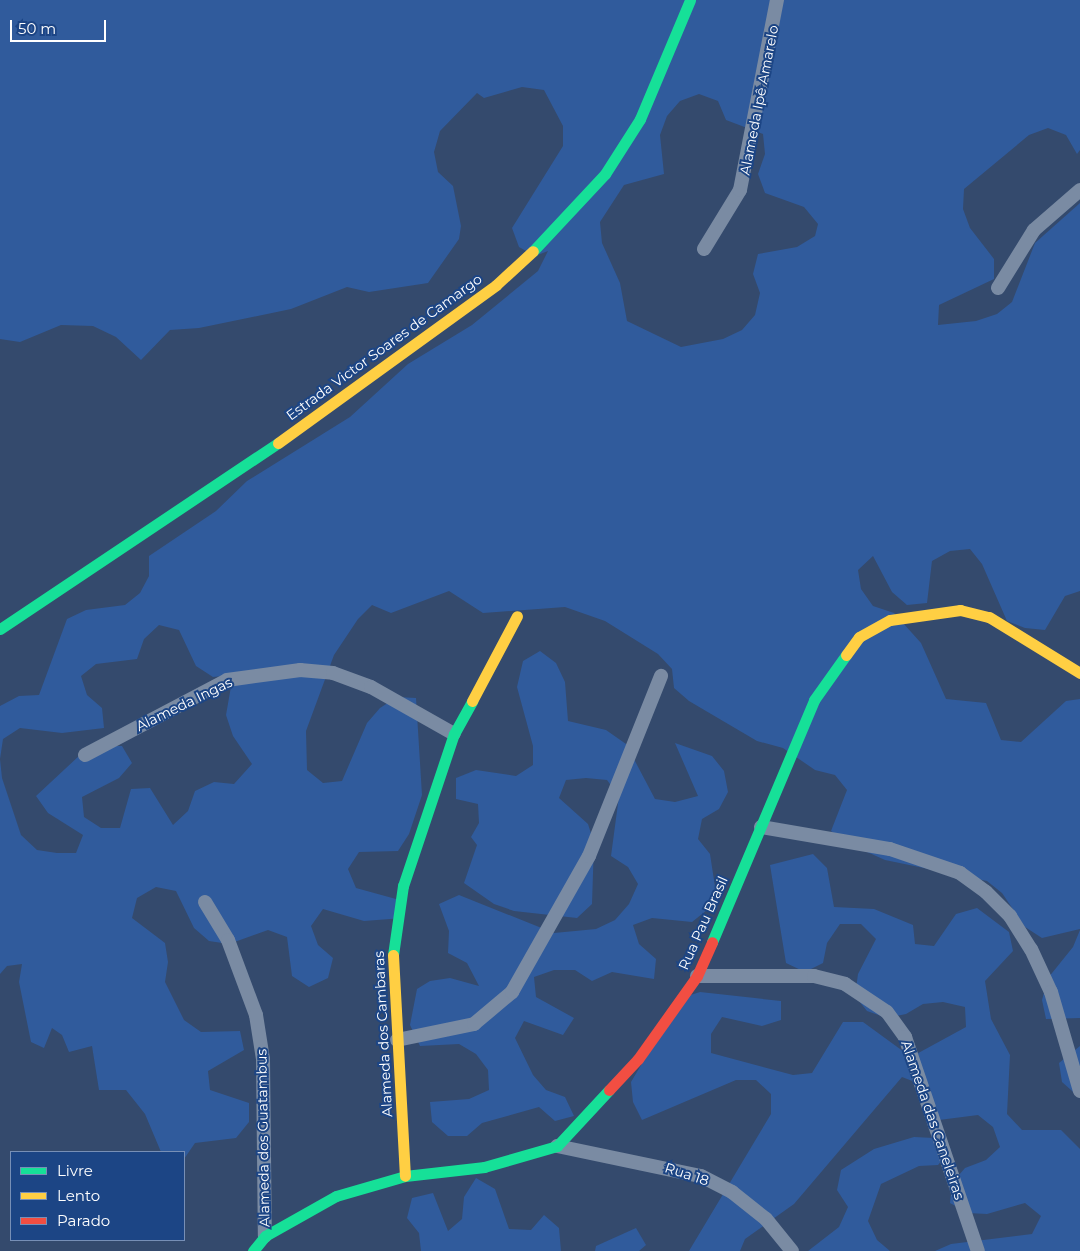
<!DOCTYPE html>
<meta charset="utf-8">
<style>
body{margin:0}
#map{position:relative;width:1080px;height:1251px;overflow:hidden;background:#344a6d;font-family:Montserrat,sans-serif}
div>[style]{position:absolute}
.green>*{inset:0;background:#305b9c}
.street>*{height:14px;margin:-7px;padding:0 7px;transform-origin:7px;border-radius:7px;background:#7a8ba3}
.fast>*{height:11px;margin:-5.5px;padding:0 5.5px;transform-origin:5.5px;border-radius:5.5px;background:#16e098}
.slow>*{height:11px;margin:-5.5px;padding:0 5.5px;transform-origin:5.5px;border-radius:5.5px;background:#ffcf43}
.jam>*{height:11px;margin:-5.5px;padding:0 5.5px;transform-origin:5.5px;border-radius:5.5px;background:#f24e42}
span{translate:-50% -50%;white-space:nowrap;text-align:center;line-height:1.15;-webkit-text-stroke:4px #1c4585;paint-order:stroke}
.street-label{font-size:14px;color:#fff}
.legend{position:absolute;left:10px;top:1151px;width:175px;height:90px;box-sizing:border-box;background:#1c4585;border:1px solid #778fb6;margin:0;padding:6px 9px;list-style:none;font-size:15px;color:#fff}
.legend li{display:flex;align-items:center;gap:10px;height:25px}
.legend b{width:25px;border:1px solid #778fb6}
.scale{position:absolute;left:10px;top:20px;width:96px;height:22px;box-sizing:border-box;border:2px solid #fff;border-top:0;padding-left:6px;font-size:15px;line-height:18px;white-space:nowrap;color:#fff;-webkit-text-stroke:4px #1c4585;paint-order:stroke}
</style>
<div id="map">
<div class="green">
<i style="clip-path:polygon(evenodd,0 0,1080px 0,1080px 150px,1077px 154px,1066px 135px,1048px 128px,1029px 135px,964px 189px,963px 209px,970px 228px,994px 259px,994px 279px,939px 305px,938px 325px,976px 321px,997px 314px,1012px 302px,1035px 243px,1080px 203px,1080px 591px,1065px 596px,1045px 630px,1025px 628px,1007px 621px,982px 564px,970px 549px,950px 551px,932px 561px,927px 603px,907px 605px,892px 592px,873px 556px,858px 570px,861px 589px,873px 606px,894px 613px,921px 643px,946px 699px,986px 703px,1001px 740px,1021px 742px,1066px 701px,1080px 699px,1080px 929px,1042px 938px,1025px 927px,1002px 893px,987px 881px,885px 860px,847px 843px,831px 831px,847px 790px,835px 775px,815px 770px,783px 748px,757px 741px,689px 701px,674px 688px,672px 669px,658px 654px,605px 621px,565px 607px,483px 613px,449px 591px,391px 613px,372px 605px,358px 619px,334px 655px,306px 731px,307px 770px,323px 783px,342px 781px,367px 723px,380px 708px,397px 697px,416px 698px,422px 795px,409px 834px,398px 851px,359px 852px,348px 869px,356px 888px,396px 899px,403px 918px,364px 921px,323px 909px,311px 926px,318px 945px,333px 958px,328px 978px,309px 987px,292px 976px,287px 937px,268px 930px,229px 944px,209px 941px,194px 928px,176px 891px,156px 887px,137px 898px,132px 918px,165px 943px,168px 962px,165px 982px,184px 1020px,201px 1032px,240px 1031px,244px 1050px,208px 1071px,210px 1090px,249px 1103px,249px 1122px,236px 1138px,195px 1143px,184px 1159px,184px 1152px,161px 1152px,145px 1114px,126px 1090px,99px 1090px,92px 1046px,69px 1052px,62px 1035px,52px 1028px,44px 1048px,31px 1042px,19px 982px,22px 964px,7px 966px,0 974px,0 759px,2px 778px,21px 835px,37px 850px,57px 853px,76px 853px,83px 835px,48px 813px,36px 796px,80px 755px,102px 746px,122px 746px,132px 763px,119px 778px,82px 797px,84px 817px,101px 828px,120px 828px,131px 789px,150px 788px,173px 825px,188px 811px,195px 791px,214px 782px,234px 784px,252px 764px,233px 736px,226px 715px,233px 675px,213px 677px,196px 666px,179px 630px,159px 625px,144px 639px,137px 659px,96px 664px,81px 676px,87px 695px,102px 708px,104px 728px,62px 733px,20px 728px,3px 739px,0 759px,0 706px,19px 696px,39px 695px,67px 619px,86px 610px,125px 605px,140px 593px,149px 576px,149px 556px,216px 511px,247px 481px,350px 417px,408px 364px,472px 325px,538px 271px,548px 251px,535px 256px,519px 247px,512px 228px,563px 146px,563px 126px,544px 90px,522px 87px,484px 98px,477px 93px,440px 131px,434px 152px,438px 172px,453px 186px,461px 226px,459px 239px,428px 283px,369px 292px,347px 287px,291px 309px,199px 328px,170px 330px,141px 360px,116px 337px,93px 326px,61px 325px,20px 342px,0 339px,0 0,699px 94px,718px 101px,726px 120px,763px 134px,765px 154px,758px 174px,765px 193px,804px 207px,818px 224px,815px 236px,797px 247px,758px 254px,753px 274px,760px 293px,755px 315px,742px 330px,723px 339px,681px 347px,627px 321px,620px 283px,602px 243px,600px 222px,624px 185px,664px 174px,660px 135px,667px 116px,680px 101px,699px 94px)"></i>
<i style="clip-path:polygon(540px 651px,556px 663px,565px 682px,568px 721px,606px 730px,626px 744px,655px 799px,675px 802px,698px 796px,675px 743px,712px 756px,724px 771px,728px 792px,719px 809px,702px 819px,698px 839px,710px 854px,716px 893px,707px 910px,692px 922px,652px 918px,633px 925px,639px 944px,656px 959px,654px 979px,612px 972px,592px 981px,575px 970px,554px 970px,534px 977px,536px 997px,574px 1018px,563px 1035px,524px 1021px,515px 1038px,533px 1075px,546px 1090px,565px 1097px,574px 1116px,555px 1121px,539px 1107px,482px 1123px,467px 1136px,448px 1136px,432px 1122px,430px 1102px,469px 1099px,489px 1090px,488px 1070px,476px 1054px,459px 1044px,420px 1046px,410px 1025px,417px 989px,430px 981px,450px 978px,479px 986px,467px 963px,448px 953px,449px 931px,439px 904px,459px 895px,554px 933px,596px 929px,615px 920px,629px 904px,638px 884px,628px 867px,611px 856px,619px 796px,607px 780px,586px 778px,566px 780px,559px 798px,588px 824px,594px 843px,592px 904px,577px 918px,514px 911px,494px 904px,464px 883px,477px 845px,471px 837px,479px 823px,478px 804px,456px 799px,456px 778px,476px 770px,516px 776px,533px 765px,533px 746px,517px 687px,523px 661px)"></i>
<i style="clip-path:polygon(813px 854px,827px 868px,834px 907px,874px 909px,913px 925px,915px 944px,934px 946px,956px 914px,977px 908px,1009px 932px,1013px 951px,985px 981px,991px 1019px,1010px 1055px,1007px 1114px,1022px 1130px,1061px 1130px,1080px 1149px,1080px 1251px,935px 1251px,951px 1244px,1032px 1234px,1041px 1216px,1025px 1203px,987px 1214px,968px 1213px,950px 1203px,952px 1183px,965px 1168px,986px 1160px,1000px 1147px,993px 1127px,978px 1115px,939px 1120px,920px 1084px,902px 1077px,794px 1204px,745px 1239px,740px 1251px,689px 1251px,771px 1114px,771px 1094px,756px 1080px,736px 1080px,642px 1120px,633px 1102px,631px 1082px,681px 998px,700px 992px,781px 1001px,781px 1020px,762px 1026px,722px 1017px,711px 1034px,711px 1053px,793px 1075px,812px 1073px,843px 1022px,863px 1022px,911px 1057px,966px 1027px,965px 1007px,943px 1002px,923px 1004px,906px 1014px,887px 1018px,867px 1011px,855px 996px,858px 974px,876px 939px,861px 924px,840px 924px,827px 943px,823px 963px,805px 972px,786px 963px,770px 865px)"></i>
<i style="clip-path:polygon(1080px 930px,1080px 1018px,1046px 1019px,1042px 1000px,1048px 978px,1073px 947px)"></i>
<i style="clip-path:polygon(1080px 1046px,1080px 1098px,1062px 1082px,1059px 1063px)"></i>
<i style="clip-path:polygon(914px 1137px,934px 1138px,951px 1149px,938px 1165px,919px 1166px,881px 1184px,868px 1221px,877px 1240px,890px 1251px,808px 1251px,839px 1227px,848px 1207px,837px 1190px,841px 1170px,874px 1149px)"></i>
<i style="clip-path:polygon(476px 1178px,495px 1189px,509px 1229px,531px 1230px,544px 1215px,559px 1228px,561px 1251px,421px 1251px,419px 1233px,407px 1218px,412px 1198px,433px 1193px,448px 1231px,462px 1219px,464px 1197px)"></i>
<i style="clip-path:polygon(636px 1228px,646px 1245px,639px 1251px,595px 1251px,596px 1246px)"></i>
</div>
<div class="street">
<i style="left:704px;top:249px;width:69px;rotate:-58.6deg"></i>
<i style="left:740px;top:190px;width:194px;rotate:-79deg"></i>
<i style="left:998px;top:288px;width:68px;rotate:-58.2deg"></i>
<i style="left:1034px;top:230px;width:61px;rotate:-41deg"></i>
<i style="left:85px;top:755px;width:161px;rotate:-27.8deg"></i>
<i style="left:227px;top:680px;width:74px;rotate:-7.8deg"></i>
<i style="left:300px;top:670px;width:33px;rotate:5deg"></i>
<i style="left:333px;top:673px;width:40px;rotate:20.2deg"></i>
<i style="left:371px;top:687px;width:95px;rotate:29.5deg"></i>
<i style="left:761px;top:827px;width:131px;rotate:9.7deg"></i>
<i style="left:890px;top:849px;width:74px;rotate:18.9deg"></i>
<i style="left:960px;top:873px;width:32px;rotate:36deg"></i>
<i style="left:986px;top:892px;width:34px;rotate:45deg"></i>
<i style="left:1010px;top:916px;width:39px;rotate:58deg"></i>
<i style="left:1031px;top:949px;width:47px;rotate:65.1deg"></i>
<i style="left:1051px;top:992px;width:103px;rotate:73.7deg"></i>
<i style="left:205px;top:902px;width:44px;rotate:58.8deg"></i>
<i style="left:228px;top:940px;width:80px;rotate:69.5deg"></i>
<i style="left:256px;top:1015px;width:45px;rotate:81deg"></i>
<i style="left:263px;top:1059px;width:177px;rotate:89.4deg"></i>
<i style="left:697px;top:976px;width:117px"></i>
<i style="left:814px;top:976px;width:32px;rotate:14deg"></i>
<i style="left:845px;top:984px;width:50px;rotate:33.7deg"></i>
<i style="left:887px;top:1012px;width:31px;rotate:54deg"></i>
<i style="left:905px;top:1037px;width:226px;rotate:71.2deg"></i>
<i style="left:397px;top:1040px;width:79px;rotate:-11.7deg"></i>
<i style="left:474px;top:1024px;width:50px;rotate:-40.1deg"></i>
<i style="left:512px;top:992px;width:156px;rotate:-60.5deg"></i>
<i style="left:589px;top:856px;width:194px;rotate:-68.2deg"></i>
<i style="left:557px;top:1146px;width:147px;rotate:11.8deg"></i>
<i style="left:701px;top:1176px;width:35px;rotate:27deg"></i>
<i style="left:732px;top:1192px;width:43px;rotate:38.5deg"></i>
<i style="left:766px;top:1219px;width:41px;rotate:50.9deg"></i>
</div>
<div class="fast">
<i style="left:533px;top:251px;width:105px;rotate:-46.9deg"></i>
<i style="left:605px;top:174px;width:65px;rotate:-57.5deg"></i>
<i style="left:640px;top:119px;width:129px;rotate:-67.2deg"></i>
<i style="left:0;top:629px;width:334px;rotate:-33.8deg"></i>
<i style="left:712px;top:942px;width:263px;rotate:-67.1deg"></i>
<i style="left:814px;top:700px;width:55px;rotate:-54.6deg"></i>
<i style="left:393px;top:955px;width:70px;rotate:-81.8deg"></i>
<i style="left:403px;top:886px;width:160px;rotate:-71.5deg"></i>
<i style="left:454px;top:734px;width:38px;rotate:-61deg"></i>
<i style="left:253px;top:1251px;width:19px;rotate:-51deg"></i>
<i style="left:265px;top:1236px;width:81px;rotate:-29.4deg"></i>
<i style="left:336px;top:1196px;width:72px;rotate:-16.2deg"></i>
<i style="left:405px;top:1176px;width:80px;rotate:-6.5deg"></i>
<i style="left:484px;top:1167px;width:76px;rotate:-16deg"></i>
<i style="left:557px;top:1146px;width:76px;rotate:-47.1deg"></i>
</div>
<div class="slow">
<i style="left:278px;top:443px;width:269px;rotate:-35.9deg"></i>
<i style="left:496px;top:285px;width:50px;rotate:-42.6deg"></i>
<i style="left:846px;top:655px;width:22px;rotate:-54deg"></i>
<i style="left:859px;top:637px;width:35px;rotate:-29deg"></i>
<i style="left:890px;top:620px;width:71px;rotate:-8.1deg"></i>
<i style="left:960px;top:610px;width:30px;rotate:14deg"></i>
<i style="left:989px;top:617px;width:107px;rotate:31.6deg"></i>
<i style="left:472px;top:701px;width:96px;rotate:-62.1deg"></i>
<i style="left:393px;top:955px;width:221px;rotate:86.9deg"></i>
</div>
<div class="jam">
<i style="left:609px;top:1090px;width:42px;rotate:-46.9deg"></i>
<i style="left:638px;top:1059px;width:102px;rotate:-54.6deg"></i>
<i style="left:697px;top:976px;width:37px;rotate:-66deg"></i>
</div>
<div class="street-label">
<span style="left:759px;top:100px;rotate:-79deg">Alameda Ipê Amarelo</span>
<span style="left:384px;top:347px;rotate:-36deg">Estrada Victor Soares de Camargo</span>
<span style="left:184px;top:704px;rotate:-26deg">Alameda Ingas</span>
<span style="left:703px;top:923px;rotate:-66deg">Rua Pau Brasil</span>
<span style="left:383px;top:1034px;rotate:-93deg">Alameda dos Cambaras</span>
<span style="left:933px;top:1120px;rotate:71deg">Alameda das Caneleiras</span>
<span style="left:263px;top:1138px;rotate:-91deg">Alameda dos Guatambus</span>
<span style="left:687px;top:1174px;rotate:18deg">Rua 18</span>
</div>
<ul class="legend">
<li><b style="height:6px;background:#16e098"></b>Livre</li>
<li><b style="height:6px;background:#ffcf43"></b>Lento</li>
<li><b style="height:6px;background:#f24e42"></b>Parado</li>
</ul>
<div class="scale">50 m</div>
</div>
